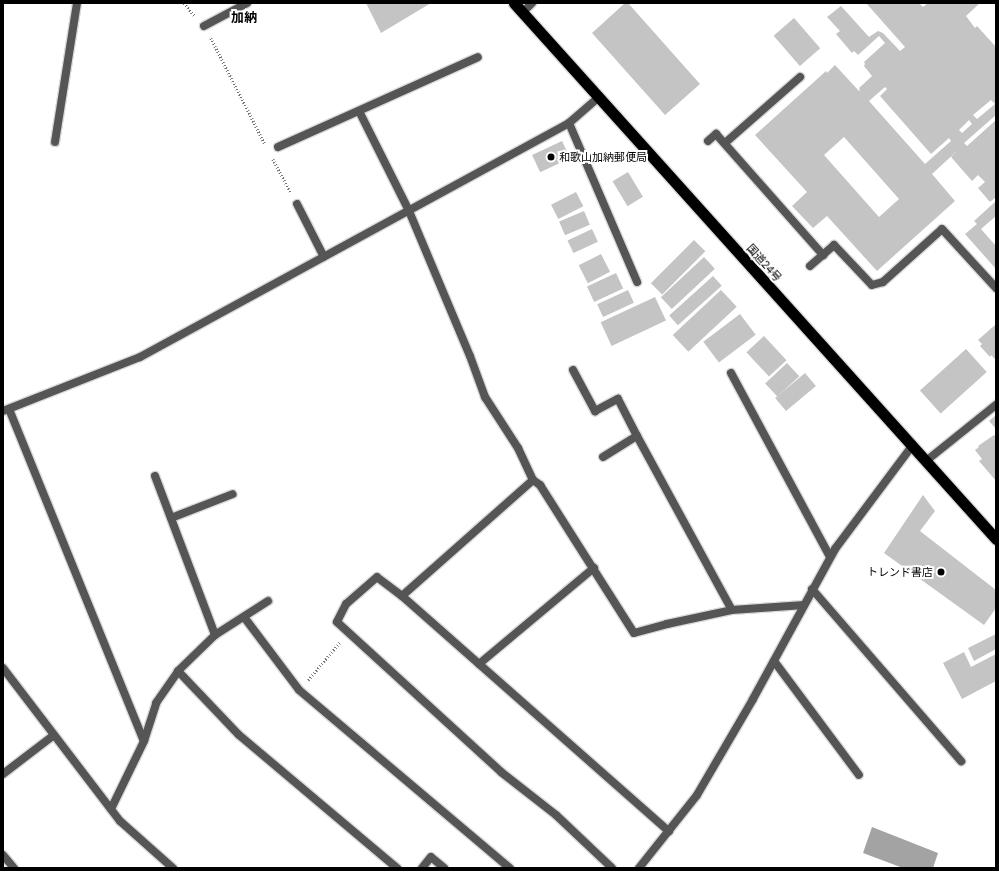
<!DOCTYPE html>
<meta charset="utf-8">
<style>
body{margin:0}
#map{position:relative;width:999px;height:871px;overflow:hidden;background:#fff;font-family:Lato,"Noto Sans JP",sans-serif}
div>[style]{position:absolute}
.water>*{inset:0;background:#a3a3a3}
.building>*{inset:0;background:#c4c4c4;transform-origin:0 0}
.path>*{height:2.5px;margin-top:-1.25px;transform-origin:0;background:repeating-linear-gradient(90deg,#777 0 1px,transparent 0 3px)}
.roads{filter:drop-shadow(1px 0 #dbdbdb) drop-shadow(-1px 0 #dbdbdb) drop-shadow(0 1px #dbdbdb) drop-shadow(0 -1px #dbdbdb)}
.service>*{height:8px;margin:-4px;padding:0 4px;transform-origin:4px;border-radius:4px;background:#555}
.minor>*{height:8px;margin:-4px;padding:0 4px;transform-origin:4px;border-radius:4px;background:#555}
.trunk>*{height:11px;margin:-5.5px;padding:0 5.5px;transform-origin:5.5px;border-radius:5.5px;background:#000}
.dots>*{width:11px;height:11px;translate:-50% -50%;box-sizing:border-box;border:2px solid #fff;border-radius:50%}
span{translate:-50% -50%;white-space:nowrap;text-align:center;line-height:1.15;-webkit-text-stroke:4px #fff;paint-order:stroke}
.poi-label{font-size:11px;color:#000}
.left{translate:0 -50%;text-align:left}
.right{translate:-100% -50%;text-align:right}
.street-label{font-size:11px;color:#000}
.quarter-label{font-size:13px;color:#000;font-weight:700}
.frame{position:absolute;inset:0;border:4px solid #000;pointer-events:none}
</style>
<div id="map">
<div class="water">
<i style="clip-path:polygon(872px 827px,938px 853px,933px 868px,903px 868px,863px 853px)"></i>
</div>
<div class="building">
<i style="clip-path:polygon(366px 3px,431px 3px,381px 33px)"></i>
<i style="clip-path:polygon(625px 3px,628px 3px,700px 84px,665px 115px,592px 33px)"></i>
<i style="clip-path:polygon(evenodd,866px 3px,919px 3px,923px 7px,928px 3px,980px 3px,966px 16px,975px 28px,977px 26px,996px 47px,996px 115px,964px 143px,967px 146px,996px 120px,996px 197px,990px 202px,978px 188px,985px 182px,978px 175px,972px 181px,951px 157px,958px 150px,932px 174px,955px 201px,877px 271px,827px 216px,813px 228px,792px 206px,807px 192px,755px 135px,826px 71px,827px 73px,835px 65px,859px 91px,860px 90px,859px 88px,872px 76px,864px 66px,865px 64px,864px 62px,885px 43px,879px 36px,858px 55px,854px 51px,852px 53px,836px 34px,840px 31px,827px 17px,841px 6px,869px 37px,878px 31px,883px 33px,900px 51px,905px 47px,866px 3px,885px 87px,887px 89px,880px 96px,931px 154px,949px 138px,951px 141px,925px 164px,869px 101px,885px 87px,866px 3px,991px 100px,995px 104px,977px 119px,973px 115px,991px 100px,866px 3px,969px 120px,972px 124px,962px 133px,959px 130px,969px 120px,866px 3px,844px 137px,899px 199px,879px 217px,824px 155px,844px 137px)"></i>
<i style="left:794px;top:18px;width:40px;height:27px;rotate:49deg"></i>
<i style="left:562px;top:141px;width:19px;height:33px;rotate:65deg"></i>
<i style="left:628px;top:172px;width:29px;height:18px;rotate:59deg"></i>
<i style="left:576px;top:192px;width:16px;height:28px;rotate:63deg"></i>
<i style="clip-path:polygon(996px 201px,996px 216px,981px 229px,996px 246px,996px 269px,965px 234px,977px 224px,974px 221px)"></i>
<i style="left:584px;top:211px;width:15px;height:27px;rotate:67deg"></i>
<i style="left:592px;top:229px;width:14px;height:27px;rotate:65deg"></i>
<i style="left:694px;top:240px;width:16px;height:61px;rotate:45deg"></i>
<i style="left:601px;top:254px;width:20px;height:25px;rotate:63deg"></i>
<i style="left:704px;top:257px;width:16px;height:59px;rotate:47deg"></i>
<i style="left:616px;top:273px;width:17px;height:32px;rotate:65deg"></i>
<i style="left:713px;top:276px;width:13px;height:59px;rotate:48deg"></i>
<i style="left:628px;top:290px;width:14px;height:34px;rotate:65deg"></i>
<i style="left:721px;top:290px;width:23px;height:66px;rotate:47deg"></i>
<i style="left:655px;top:297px;width:26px;height:60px;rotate:65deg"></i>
<i style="left:740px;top:314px;width:26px;height:46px;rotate:53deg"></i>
<i style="clip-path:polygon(996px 324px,996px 360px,991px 355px,990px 357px,980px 346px,982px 344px,978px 340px)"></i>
<i style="left:764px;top:336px;width:33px;height:24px;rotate:47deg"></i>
<i style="left:966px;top:349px;width:31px;height:62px;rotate:48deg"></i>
<i style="left:787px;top:363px;width:18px;height:30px;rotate:47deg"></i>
<i style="left:805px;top:373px;width:17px;height:39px;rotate:50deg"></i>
<i style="clip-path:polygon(996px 415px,996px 429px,989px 421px)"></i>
<i style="clip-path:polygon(994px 435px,996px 437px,996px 481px,979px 461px,982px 459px,975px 450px,979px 447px,978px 446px)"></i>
<i style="clip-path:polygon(923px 495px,935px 511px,920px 531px,996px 590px,996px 608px,984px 625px,884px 553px)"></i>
<i style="clip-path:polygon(996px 634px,996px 649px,974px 661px,968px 648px)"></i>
<i style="clip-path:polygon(964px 652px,971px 667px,996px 654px,996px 681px,962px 699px,943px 663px)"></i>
</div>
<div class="path">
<i style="left:184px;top:3px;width:17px;rotate:50deg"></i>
<i style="left:211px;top:38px;width:119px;rotate:63deg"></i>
<i style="left:273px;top:159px;width:38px;rotate:62deg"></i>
<i style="left:308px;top:680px;width:50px;rotate:-49.9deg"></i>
</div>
<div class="roads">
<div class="service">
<i style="left:569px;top:123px;width:173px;rotate:66.8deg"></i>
<i style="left:708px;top:141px;width:11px;rotate:-41deg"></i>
<i style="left:716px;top:134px;width:162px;rotate:48.5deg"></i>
<i style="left:725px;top:143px;width:100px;rotate:-41.3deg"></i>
<i style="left:810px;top:266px;width:32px;rotate:-41deg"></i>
<i style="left:834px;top:245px;width:55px;rotate:46.5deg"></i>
<i style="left:872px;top:285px;width:11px;rotate:-15deg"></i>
<i style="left:883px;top:282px;width:79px;rotate:-41.9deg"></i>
<i style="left:942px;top:229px;width:80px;rotate:47.5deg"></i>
</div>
<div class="minor">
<i style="left:523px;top:12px;width:13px;rotate:-45deg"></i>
<i style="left:204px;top:26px;width:49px;rotate:-28.1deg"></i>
<i style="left:359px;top:111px;width:112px;rotate:63.4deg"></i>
<i style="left:409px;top:211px;width:157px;rotate:67.2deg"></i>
<i style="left:470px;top:356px;width:44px;rotate:69.9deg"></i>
<i style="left:485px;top:397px;width:61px;rotate:57.1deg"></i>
<i style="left:518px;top:448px;width:35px;rotate:65deg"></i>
<i style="left:533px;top:480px;width:175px;rotate:138.5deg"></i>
<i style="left:402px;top:596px;width:31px;rotate:-143deg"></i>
<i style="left:377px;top:577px;width:41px;rotate:138.9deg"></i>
<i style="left:346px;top:604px;width:20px;rotate:117deg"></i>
<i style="left:337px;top:622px;width:222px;rotate:42.4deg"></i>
<i style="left:501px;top:772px;width:70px;rotate:38deg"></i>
<i style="left:556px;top:815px;width:77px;rotate:43.4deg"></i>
<i style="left:55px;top:142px;width:141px;rotate:-81deg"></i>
<i style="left:278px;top:147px;width:219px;rotate:-24.2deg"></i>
<i style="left:297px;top:204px;width:59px;rotate:63deg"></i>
<i style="left:573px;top:370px;width:47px;rotate:61.8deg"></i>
<i style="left:595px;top:411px;width:26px;rotate:-28deg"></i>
<i style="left:618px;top:399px;width:42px;rotate:62.8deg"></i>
<i style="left:731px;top:373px;width:209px;rotate:61.7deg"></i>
<i style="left:9px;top:409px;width:358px;rotate:67.9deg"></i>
<i style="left:3px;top:411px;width:147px;rotate:-21.5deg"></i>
<i style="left:140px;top:357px;width:489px;rotate:-28.6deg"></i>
<i style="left:569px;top:123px;width:38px;rotate:-41deg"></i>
<i style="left:603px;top:457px;width:40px;rotate:-32deg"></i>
<i style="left:637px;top:436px;width:198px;rotate:61.4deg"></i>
<i style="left:926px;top:461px;width:90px;rotate:-38.7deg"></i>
<i style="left:155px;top:476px;width:170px;rotate:69.3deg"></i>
<i style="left:533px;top:480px;width:9px;rotate:36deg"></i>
<i style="left:540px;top:485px;width:175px;rotate:57.6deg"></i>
<i style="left:634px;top:633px;width:34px;rotate:-15deg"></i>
<i style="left:667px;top:624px;width:66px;rotate:-12.2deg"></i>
<i style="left:732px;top:610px;width:72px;rotate:-4deg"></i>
<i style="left:171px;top:518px;width:66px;rotate:-21.2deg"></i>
<i style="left:812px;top:589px;width:228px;rotate:49.1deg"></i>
<i style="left:402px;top:596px;width:356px;rotate:41.4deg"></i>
<i style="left:244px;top:617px;width:91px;rotate:53deg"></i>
<i style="left:299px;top:690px;width:276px;rotate:40.2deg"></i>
<i style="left:774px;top:661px;width:142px;rotate:53.3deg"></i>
<i style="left:479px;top:664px;width:150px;rotate:-39.9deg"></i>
<i style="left:3px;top:668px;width:193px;rotate:52.6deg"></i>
<i style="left:120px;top:821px;width:71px;rotate:41.6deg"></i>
<i style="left:178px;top:671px;width:88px;rotate:46.4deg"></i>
<i style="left:239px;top:735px;width:207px;rotate:40.1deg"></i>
<i style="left:3px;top:774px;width:64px;rotate:-37.4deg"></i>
<i style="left:111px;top:809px;width:76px;rotate:-64.1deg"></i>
<i style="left:144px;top:741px;width:40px;rotate:-72deg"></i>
<i style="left:156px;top:703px;width:39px;rotate:-55deg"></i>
<i style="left:178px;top:671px;width:52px;rotate:-44.2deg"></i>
<i style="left:215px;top:635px;width:63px;rotate:-32.7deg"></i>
<i style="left:3px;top:855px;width:17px;rotate:50deg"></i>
<i style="left:422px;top:868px;width:14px;rotate:-51deg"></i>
<i style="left:431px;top:857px;width:17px;rotate:40deg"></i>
<i style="left:639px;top:868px;width:93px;rotate:-51.5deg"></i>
<i style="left:697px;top:795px;width:111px;rotate:-59.7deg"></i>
<i style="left:753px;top:699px;width:171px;rotate:-61.3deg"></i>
<i style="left:835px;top:549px;width:129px;rotate:-53.2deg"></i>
</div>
<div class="trunk">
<i style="left:514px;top:3px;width:721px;rotate:48.04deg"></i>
</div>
</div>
<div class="dots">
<i style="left:551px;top:157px;background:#000"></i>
<i style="left:941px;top:572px;background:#000"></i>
</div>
<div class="poi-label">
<span class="left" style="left:559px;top:157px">和歌山加納郵便局</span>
<span class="right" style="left:933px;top:572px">トレンド書店</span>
</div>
<div class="street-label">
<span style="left:764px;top:263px;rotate:48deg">国道24号</span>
</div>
<div class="quarter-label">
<span style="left:244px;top:17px">加納</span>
</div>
<div class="frame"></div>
</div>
